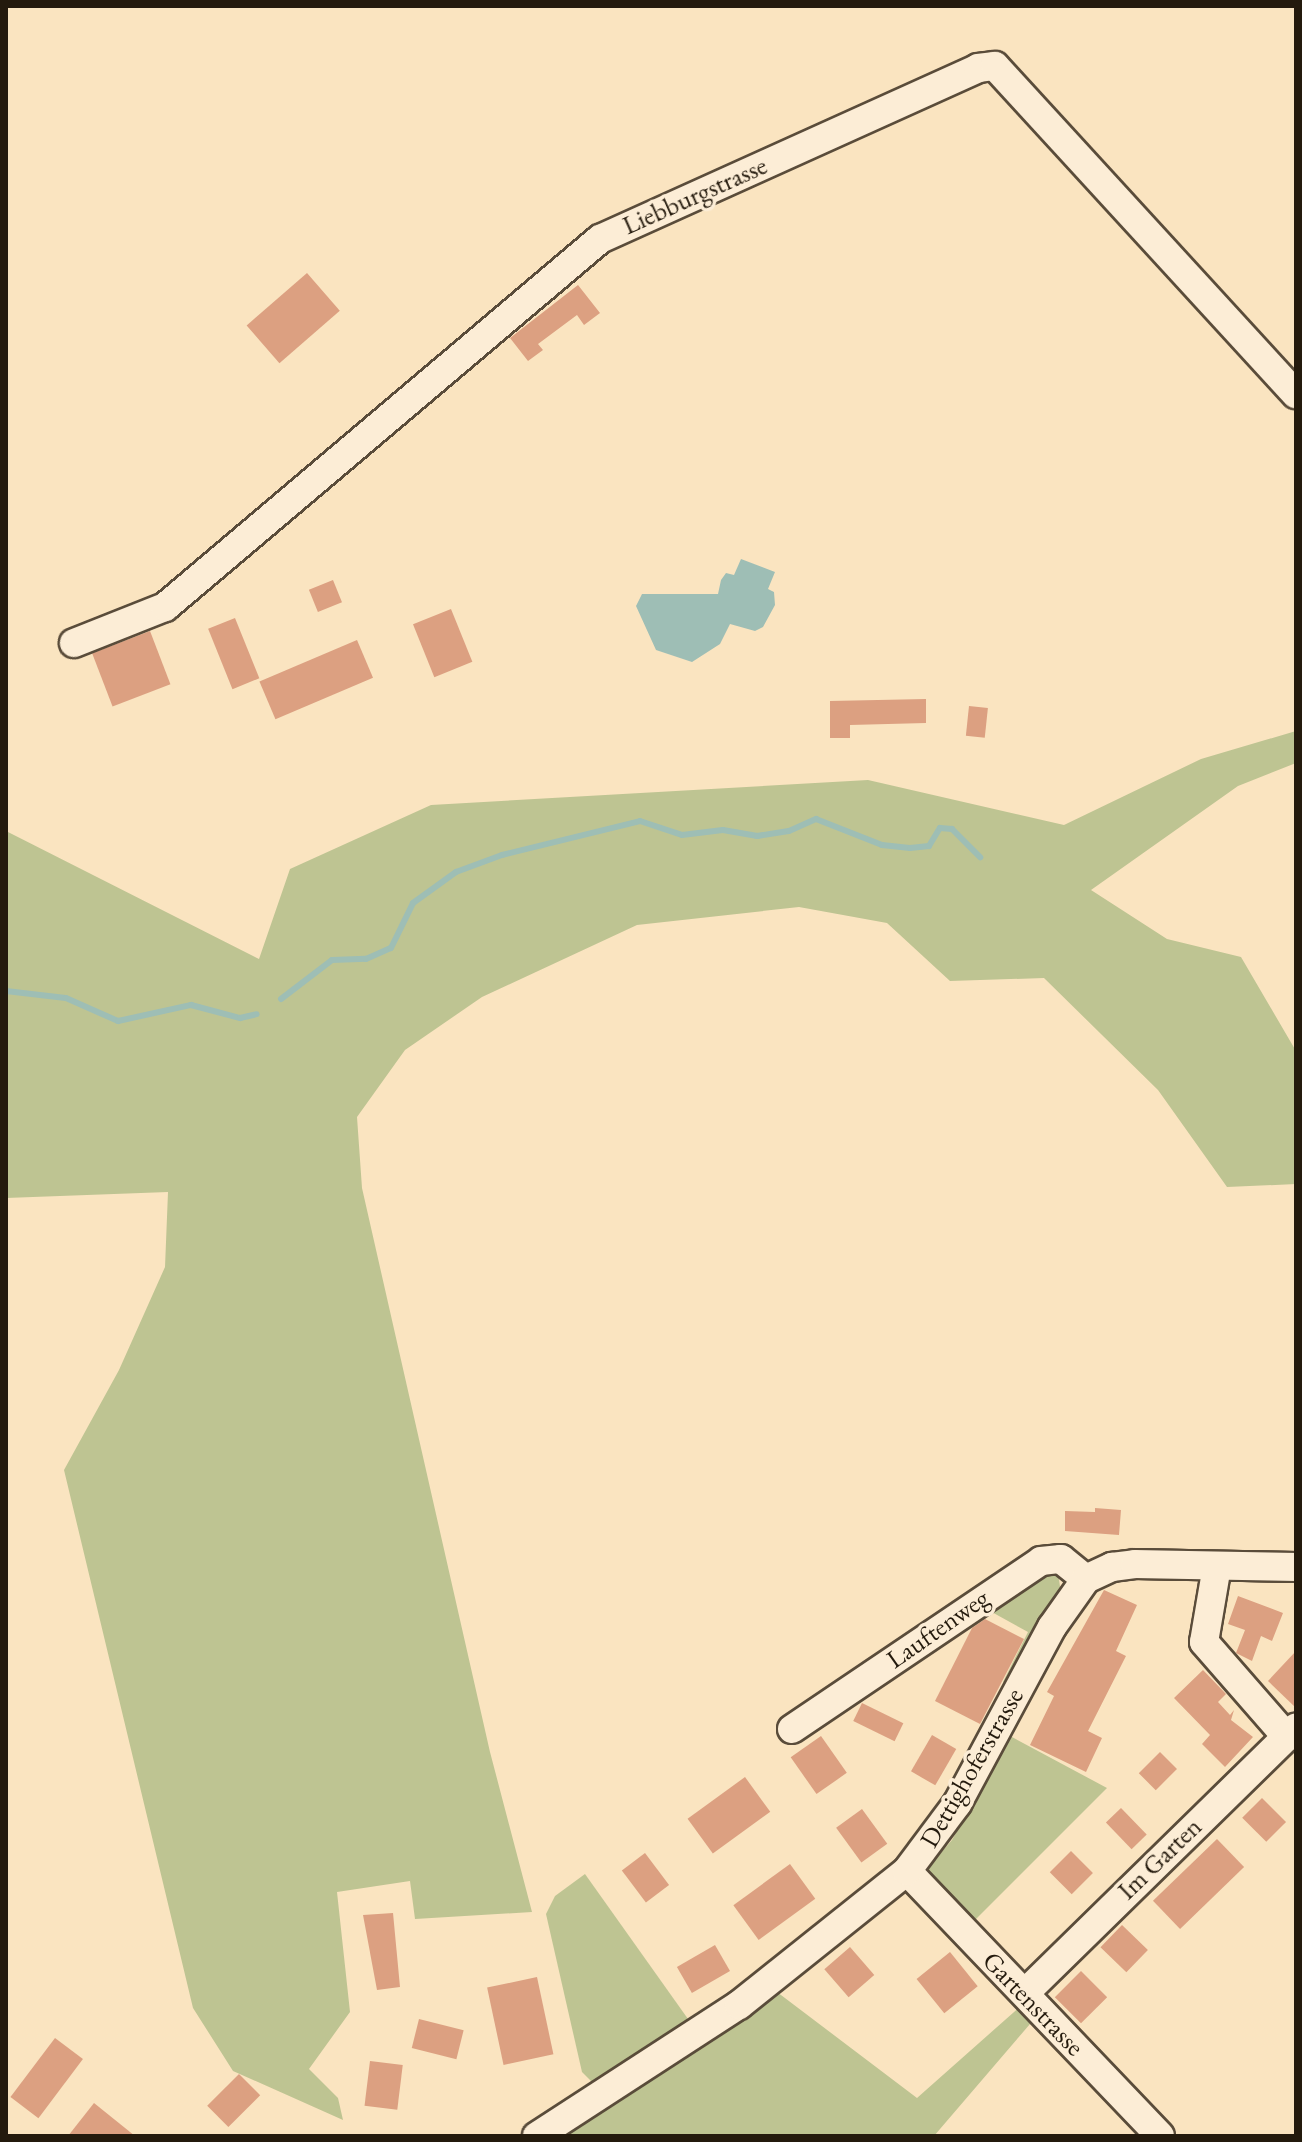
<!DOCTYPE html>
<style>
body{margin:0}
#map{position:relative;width:1302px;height:2142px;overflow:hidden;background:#fae4c0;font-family:"EB Garamond",serif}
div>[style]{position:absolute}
.green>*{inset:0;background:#bec492}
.water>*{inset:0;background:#9ebeb5}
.stream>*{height:6px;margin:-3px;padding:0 3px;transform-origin:3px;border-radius:3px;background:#9ebeb5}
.building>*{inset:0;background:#dca081;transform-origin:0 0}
.roads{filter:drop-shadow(2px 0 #5a4c3a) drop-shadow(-2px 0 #5a4c3a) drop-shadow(0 2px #5a4c3a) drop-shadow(0 -2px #5a4c3a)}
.minor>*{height:28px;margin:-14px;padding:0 14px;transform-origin:14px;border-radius:14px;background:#fcedd6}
span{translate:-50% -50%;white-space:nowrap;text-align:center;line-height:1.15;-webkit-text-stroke:7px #fcedd6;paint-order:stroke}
.street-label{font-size:26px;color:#241a0d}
.frame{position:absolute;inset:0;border:8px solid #241a0d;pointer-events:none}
</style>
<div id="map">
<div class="green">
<i style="clip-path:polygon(1296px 731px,1296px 763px,1238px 786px,1091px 890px,1167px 939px,1241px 957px,1296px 1051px,1296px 1184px,1227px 1187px,1158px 1090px,1044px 978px,950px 981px,887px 923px,799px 907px,637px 925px,482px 997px,405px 1050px,357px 1117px,362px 1188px,490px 1752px,532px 1912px,415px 1919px,410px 1881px,337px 1892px,350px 2012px,309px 2069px,338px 2098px,343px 2120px,233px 2071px,193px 2008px,64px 1470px,119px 1370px,165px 1267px,168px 1192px,6px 1198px,6px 831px,259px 959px,290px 869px,431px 805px,868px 780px,1064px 825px,1201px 759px)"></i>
<i style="clip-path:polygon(1058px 1573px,1061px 1593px,1011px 1685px,1003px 1682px,1028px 1632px,979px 1605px,1020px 1577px)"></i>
<i style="clip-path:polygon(1010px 1736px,1107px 1788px,969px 1926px,927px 1869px,952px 1840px)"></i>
<i style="clip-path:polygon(585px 1874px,693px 2026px,594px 2084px,582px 2072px,546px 1914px,555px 1896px)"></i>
<i style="clip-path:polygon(777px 1992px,917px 2098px,1023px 2004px,1036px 2017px,934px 2136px,562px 2136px)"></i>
</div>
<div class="water">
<i style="clip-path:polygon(741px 559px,775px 572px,768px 589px,774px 592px,775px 605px,763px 627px,755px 631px,730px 624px,720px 644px,692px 662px,656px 650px,636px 606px,642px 594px,718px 594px,721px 580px,726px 573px,734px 575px)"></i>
</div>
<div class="stream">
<i style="left:6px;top:991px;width:60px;rotate:6.7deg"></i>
<i style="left:66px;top:998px;width:57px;rotate:23.9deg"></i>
<i style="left:118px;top:1021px;width:75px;rotate:-12.4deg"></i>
<i style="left:191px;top:1005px;width:51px;rotate:14.9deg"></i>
<i style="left:240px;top:1018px;width:17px;rotate:-13deg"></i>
<i style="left:281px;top:999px;width:64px;rotate:-37.4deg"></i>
<i style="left:332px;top:960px;width:34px;rotate:-2deg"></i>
<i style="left:366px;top:959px;width:27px;rotate:-24deg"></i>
<i style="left:391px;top:948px;width:50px;rotate:-63.9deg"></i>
<i style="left:413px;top:903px;width:53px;rotate:-35.8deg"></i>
<i style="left:456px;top:872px;width:49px;rotate:-20.3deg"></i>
<i style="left:502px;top:855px;width:142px;rotate:-13.8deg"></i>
<i style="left:640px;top:821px;width:44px;rotate:18.4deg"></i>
<i style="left:682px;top:835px;width:41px;rotate:-7deg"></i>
<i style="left:723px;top:830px;width:35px;rotate:10deg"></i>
<i style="left:757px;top:836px;width:32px;rotate:-9deg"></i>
<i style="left:789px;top:831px;width:30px;rotate:-24deg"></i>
<i style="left:816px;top:819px;width:71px;rotate:21.5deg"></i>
<i style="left:882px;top:845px;width:28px;rotate:6deg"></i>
<i style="left:910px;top:848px;width:19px;rotate:-6deg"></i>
<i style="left:929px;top:846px;width:21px;rotate:-59deg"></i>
<i style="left:940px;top:828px;width:12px;rotate:5deg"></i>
<i style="left:952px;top:829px;width:40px;rotate:45deg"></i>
</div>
<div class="building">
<i style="left:307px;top:273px;width:50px;height:80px;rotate:49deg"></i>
<i style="clip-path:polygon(578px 285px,600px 313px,584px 325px,577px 315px,538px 344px,543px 350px,528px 361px,510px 338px)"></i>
<i style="left:333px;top:580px;width:24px;height:26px;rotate:68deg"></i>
<i style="left:451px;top:609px;width:57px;height:41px;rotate:68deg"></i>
<i style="left:235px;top:618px;width:65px;height:29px;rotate:68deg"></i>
<i style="left:150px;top:631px;width:57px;height:62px;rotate:69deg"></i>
<i style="left:357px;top:640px;width:41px;height:106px;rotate:67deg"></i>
<i style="clip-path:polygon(926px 699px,926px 723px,850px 725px,850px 738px,830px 738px,830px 701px)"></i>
<i style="left:969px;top:706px;width:19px;height:30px;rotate:6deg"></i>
<i style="clip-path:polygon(1095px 1508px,1121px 1510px,1119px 1535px,1065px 1531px,1065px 1511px,1095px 1512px)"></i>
<i style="clip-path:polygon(1104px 1590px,1137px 1605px,1116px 1651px,1126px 1656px,1088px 1731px,1102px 1738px,1086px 1772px,1030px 1745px,1054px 1696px,1047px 1692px)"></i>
<i style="clip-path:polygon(1238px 1596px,1283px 1613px,1272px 1641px,1261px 1636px,1252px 1661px,1236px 1653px,1245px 1630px,1228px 1624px)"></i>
<i style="clip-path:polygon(985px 1619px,1024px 1639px,980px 1724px,935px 1701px,972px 1628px)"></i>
<i style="clip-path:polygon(1296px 1651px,1296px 1708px,1268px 1681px)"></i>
<i style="clip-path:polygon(1203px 1670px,1226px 1694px,1218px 1702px,1230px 1715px,1234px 1710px,1231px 1720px,1253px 1737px,1225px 1767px,1202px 1744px,1210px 1735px,1174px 1698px)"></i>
<i style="left:862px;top:1703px;width:46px;height:20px;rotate:26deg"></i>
<i style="left:932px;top:1735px;width:28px;height:42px;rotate:30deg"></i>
<i style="left:821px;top:1736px;width:45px;height:37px;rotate:55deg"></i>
<i style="left:1160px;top:1752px;width:24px;height:30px;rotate:45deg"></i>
<i style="left:745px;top:1777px;width:43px;height:71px;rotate:54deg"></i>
<i style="left:1262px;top:1798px;width:34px;height:28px;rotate:45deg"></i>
<i style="left:1121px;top:1808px;width:37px;height:21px;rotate:46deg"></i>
<i style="left:862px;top:1809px;width:43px;height:32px;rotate:54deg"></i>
<i style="left:1217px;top:1839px;width:39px;height:89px;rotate:46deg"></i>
<i style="left:1071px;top:1851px;width:31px;height:30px;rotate:45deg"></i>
<i style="left:645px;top:1853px;width:40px;height:29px;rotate:53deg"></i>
<i style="left:790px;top:1864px;width:43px;height:70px;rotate:54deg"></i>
<i style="clip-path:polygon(393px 1913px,400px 1987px,377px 1990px,363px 1915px)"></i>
<i style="left:1122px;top:1925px;width:36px;height:31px;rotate:44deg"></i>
<i style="left:715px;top:1945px;width:30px;height:44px;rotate:60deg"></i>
<i style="left:850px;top:1947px;width:37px;height:34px;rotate:49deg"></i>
<i style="left:950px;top:1952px;width:44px;height:43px;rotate:51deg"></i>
<i style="left:1081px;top:1971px;width:37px;height:37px;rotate:45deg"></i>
<i style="left:537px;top:1977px;width:79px;height:51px;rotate:78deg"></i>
<i style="left:419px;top:2019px;width:46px;height:30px;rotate:14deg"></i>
<i style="left:55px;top:2038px;width:35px;height:74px;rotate:37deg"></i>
<i style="left:370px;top:2061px;width:33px;height:45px;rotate:7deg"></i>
<i style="left:239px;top:2074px;width:30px;height:45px;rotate:45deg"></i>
<i style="clip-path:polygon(94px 2103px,135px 2136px,68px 2136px)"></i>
</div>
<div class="roads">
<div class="minor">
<i style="left:74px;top:643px;width:98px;rotate:-21.6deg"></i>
<i style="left:165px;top:607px;width:570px;rotate:-40.23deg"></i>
<i style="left:600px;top:239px;width:415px;rotate:-24.3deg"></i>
<i style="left:978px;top:68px;width:17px;rotate:-7deg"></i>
<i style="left:995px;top:66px;width:445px;rotate:47.5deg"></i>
<i style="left:1217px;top:1566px;width:77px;rotate:99.7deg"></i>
<i style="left:1204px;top:1642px;width:126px;rotate:48.9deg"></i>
<i style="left:792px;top:1729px;width:300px;rotate:-34deg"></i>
<i style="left:1041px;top:1561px;width:20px;rotate:-6deg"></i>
<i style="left:1061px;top:1559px;width:32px;rotate:39deg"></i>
<i style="left:907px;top:1871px;width:366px;rotate:46.3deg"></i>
<i style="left:1026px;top:1992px;width:378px;rotate:-44.4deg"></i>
<i style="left:537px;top:2136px;width:241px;rotate:-33deg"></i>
<i style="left:739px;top:2005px;width:215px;rotate:-38.6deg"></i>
<i style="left:907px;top:1871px;width:84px;rotate:-53.3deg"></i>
<i style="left:957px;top:1804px;width:201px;rotate:-61.8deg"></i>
<i style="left:1052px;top:1627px;width:59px;rotate:-54.7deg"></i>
<i style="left:1086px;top:1579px;width:29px;rotate:-25deg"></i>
<i style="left:1112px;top:1567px;width:23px;rotate:-7deg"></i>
<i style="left:1135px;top:1564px;width:161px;rotate:1.1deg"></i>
</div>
</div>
<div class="street-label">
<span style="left:695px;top:196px;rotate:-24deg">Liebburgstrasse</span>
<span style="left:938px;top:1629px;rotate:-35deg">Lauftenweg</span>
<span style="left:972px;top:1768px;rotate:-60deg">Dettighoferstrasse</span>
<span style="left:1160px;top:1859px;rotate:-44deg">Im Garten</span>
<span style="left:1033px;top:2004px;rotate:46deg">Gartenstrasse</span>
</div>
<div class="frame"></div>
</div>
